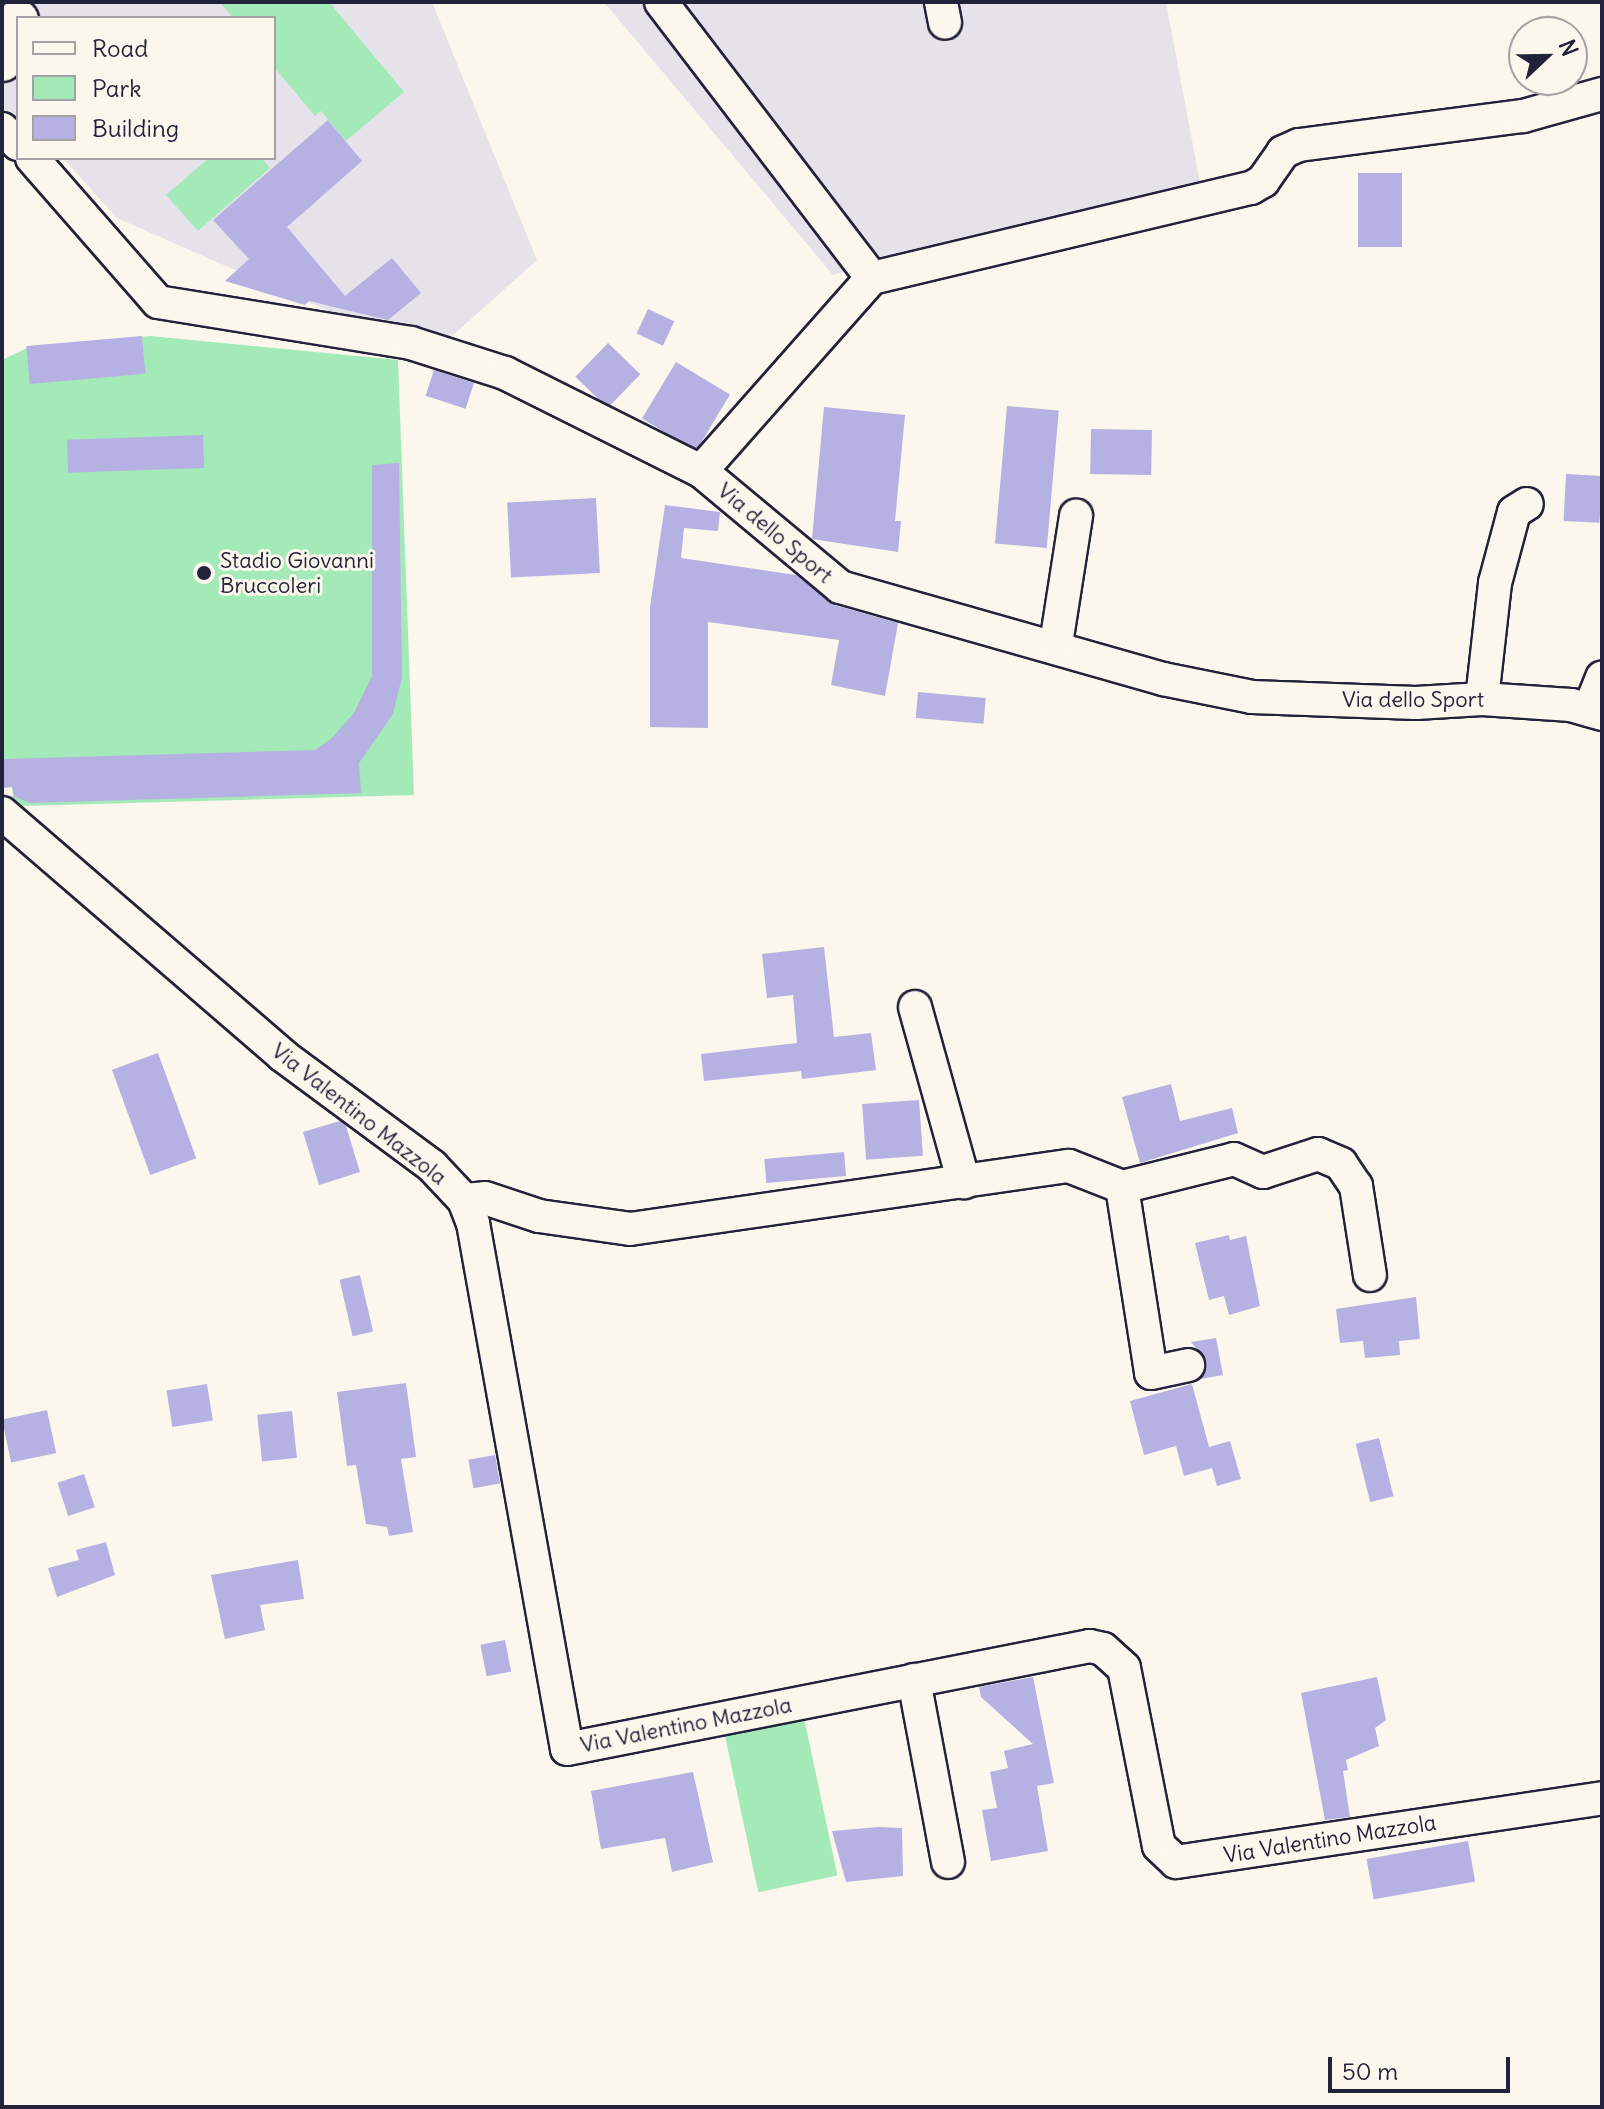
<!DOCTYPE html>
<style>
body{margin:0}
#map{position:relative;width:1604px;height:2109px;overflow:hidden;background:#fbf7ec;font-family:Delius,sans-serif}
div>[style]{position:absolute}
.built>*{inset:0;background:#e6e2e9}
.green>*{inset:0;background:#a3eab8;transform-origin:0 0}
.building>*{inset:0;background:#b5b1e2;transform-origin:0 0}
.roads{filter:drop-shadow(2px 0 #22223b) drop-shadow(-2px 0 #22223b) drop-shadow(0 2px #22223b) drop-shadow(0 -2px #22223b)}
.minor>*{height:32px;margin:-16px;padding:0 16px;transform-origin:16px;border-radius:16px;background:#fbf7ec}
.major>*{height:40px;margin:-20px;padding:0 20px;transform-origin:20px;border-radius:20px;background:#fbf7ec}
.dots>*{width:22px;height:22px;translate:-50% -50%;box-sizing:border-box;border:4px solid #fbf7ec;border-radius:50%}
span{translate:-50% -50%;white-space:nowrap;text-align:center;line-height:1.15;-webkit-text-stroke:6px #fbf7ec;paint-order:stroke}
.street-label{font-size:22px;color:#22223b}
.poi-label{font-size:22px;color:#22223b}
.left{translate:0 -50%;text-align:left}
.frame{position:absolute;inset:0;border:4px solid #22223b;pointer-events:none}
.legend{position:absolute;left:16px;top:16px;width:260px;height:144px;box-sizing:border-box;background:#fbf7ec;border:2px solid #a4a2a5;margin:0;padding:10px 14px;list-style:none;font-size:24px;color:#22223b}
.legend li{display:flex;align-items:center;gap:16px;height:40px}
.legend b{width:40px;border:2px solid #a4a2a5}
.north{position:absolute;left:1508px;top:16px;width:80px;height:80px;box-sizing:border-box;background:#fbf7ec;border:2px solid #a4a2a5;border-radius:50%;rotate:68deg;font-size:22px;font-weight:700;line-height:32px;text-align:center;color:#22223b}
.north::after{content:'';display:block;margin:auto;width:28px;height:36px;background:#22223b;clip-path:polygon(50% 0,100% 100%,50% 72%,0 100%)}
.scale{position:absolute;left:1328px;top:2057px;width:182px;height:36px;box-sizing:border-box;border:4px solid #22223b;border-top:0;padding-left:10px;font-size:24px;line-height:28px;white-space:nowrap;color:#22223b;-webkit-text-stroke:6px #fbf7ec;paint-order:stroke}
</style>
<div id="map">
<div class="built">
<i style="clip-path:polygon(2px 2px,432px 2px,537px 260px,451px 337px,328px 311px,117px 218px,63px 158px,274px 158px,274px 18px,18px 18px,18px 125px,2px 116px)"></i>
<i style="clip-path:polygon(604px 2px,1166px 2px,1200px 183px,833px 275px)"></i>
</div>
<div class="green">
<i style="clip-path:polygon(220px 2px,329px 2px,404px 92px,346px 141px,321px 111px,315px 116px,274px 67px,274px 18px,233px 18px)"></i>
<i style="clip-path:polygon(209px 158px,261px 158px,270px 168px,198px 231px,166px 195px)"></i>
<i style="clip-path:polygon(150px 336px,398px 360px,414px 795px,22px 806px,13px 798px,12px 787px,2px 788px,2px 360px,27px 348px)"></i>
<i style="left:804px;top:1718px;width:161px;height:81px;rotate:78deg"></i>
</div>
<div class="building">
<i style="clip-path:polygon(328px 120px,362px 161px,287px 227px,345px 296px,392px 258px,421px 293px,388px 320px,309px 301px,305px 305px,225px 281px,249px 259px,213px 220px)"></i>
<i style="left:1358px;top:173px;width:44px;height:74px"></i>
<i style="left:648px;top:309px;width:29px;height:27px;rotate:25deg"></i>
<i style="left:142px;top:336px;width:38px;height:116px;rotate:85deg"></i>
<i style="left:608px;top:343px;width:45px;height:47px;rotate:44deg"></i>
<i style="left:676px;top:362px;width:63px;height:66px;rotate:31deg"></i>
<i style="left:434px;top:370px;width:42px;height:27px;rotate:18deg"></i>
<i style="left:1007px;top:406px;width:52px;height:138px;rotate:5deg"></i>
<i style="clip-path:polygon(824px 407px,905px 415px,895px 521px,901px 521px,898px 552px,812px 539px)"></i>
<i style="left:1091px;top:429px;width:61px;height:45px;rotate:1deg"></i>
<i style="left:203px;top:435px;width:33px;height:136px;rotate:88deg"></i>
<i style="clip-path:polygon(399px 463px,402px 677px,393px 714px,359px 763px,361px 793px,29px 803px,14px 796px,12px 787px,2px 788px,2px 759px,315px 750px,331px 739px,354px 713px,372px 676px,372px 465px)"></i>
<i style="left:1566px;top:474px;width:36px;height:47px;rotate:3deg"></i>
<i style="left:596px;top:498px;width:75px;height:89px;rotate:87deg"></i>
<i style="clip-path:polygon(665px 505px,720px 512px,718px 531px,684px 528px,681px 558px,796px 575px,834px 605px,898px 623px,885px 696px,831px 685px,839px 640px,708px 622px,708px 728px,650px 727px,650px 607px)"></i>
<i style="left:918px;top:692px;width:68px;height:26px;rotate:5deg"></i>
<i style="clip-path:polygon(824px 947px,834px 1037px,871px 1033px,876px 1070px,802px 1079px,801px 1071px,704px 1081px,701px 1054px,797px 1043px,793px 995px,767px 998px,762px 954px)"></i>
<i style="left:158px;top:1053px;width:112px;height:49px;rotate:70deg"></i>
<i style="clip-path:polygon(1171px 1084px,1180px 1121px,1232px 1108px,1238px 1133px,1140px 1163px,1122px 1097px)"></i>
<i style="left:919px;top:1100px;width:56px;height:57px;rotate:86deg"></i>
<i style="clip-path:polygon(340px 1121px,346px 1126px,360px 1172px,319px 1185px,303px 1132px)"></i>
<i style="left:844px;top:1152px;width:24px;height:80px;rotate:85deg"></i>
<i style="clip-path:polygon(1229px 1235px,1230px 1240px,1246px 1236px,1260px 1306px,1229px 1315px,1224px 1296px,1209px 1300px,1195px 1243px)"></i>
<i style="left:360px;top:1275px;width:58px;height:21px;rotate:77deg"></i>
<i style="clip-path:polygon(1416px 1297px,1420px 1339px,1399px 1341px,1400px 1355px,1365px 1358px,1363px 1341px,1340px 1343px,1336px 1309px)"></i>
<i style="clip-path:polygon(1216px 1338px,1223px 1375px,1201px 1379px,1206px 1360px,1191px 1342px)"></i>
<i style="clip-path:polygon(406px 1383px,416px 1457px,401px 1459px,413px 1532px,389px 1536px,387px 1527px,366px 1524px,356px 1465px,347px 1466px,337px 1392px)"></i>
<i style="left:207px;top:1384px;width:37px;height:41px;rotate:81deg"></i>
<i style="clip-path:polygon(1192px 1384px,1209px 1447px,1230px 1441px,1241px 1479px,1217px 1486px,1212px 1468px,1184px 1476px,1176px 1446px,1144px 1455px,1130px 1401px)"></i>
<i style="left:47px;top:1410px;width:44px;height:46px;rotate:78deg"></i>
<i style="left:292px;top:1411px;width:47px;height:35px;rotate:84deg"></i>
<i style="left:1379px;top:1438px;width:60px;height:24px;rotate:76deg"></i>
<i style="left:495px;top:1455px;width:29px;height:27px;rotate:80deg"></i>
<i style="left:84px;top:1474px;width:35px;height:28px;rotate:72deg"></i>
<i style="clip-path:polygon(106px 1542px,115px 1575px,57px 1597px,48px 1568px,79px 1560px,76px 1550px)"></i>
<i style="clip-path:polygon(298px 1560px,304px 1599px,260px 1605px,265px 1630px,225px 1639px,211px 1575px)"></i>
<i style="left:505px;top:1640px;width:32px;height:25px;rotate:79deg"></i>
<i style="clip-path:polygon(1033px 1677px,1054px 1783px,1037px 1786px,1048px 1851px,991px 1861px,982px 1810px,997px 1808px,990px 1772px,1008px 1768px,1004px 1751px,1033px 1744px,981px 1697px,979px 1687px)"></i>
<i style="clip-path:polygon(1377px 1677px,1386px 1720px,1375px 1728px,1379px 1746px,1346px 1760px,1348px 1770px,1343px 1771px,1350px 1817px,1325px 1820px,1301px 1693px)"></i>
<i style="clip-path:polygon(693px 1772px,713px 1862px,672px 1872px,665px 1838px,601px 1849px,591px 1791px)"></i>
<i style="clip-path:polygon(878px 1827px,902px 1828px,903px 1876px,846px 1882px,832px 1831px)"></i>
<i style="left:1468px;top:1841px;width:41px;height:103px;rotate:80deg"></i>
</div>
<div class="roads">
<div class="minor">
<i style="left:661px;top:2px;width:347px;rotate:52.6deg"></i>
<i style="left:941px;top:2px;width:21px;rotate:79deg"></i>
<i style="left:2px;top:129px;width:22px;rotate:43deg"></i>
<i style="left:32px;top:158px;width:191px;rotate:48.8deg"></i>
<i style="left:158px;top:302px;width:256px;rotate:9.2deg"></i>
<i style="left:411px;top:343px;width:99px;rotate:17.7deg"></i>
<i style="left:505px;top:373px;width:219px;rotate:26.6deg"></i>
<i style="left:701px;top:471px;width:181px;rotate:39.8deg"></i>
<i style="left:840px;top:587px;width:336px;rotate:15.9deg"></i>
<i style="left:1163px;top:679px;width:91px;rotate:11.4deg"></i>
<i style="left:1252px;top:697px;width:164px;rotate:2.1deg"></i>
<i style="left:1416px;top:703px;width:66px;rotate:-3.5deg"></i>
<i style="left:1482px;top:699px;width:89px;rotate:3.9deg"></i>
<i style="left:1571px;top:705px;width:32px;rotate:16deg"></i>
<i style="left:701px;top:471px;width:258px;rotate:-48.5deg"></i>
<i style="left:872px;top:278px;width:390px;rotate:-13.4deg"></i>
<i style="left:1251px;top:188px;width:14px;rotate:-30deg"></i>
<i style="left:1263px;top:181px;width:35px;rotate:-55deg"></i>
<i style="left:1283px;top:152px;width:17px;rotate:-24deg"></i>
<i style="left:1299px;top:145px;width:226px;rotate:-7.4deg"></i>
<i style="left:1523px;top:116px;width:82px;rotate:-15.6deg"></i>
<i style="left:1056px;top:644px;width:130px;rotate:-81.1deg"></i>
<i style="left:1482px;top:699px;width:117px;rotate:-83.6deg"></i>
<i style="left:1495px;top:583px;width:73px;rotate:-75deg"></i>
<i style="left:1514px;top:512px;width:15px;rotate:-32deg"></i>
<i style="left:1589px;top:710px;width:35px;rotate:-68deg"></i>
<i style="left:2px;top:813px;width:370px;rotate:40.8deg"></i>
<i style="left:282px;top:1055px;width:187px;rotate:36.5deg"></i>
<i style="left:432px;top:1166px;width:47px;rotate:46.7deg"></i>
<i style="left:464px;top:1200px;width:25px;rotate:69deg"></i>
<i style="left:473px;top:1223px;width:534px;rotate:79.87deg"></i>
<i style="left:567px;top:1749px;width:533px;rotate:-11.14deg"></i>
<i style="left:1090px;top:1646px;width:13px;rotate:13deg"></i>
<i style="left:1103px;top:1649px;width:28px;rotate:42deg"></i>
<i style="left:1124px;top:1668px;width:181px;rotate:78.9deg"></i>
<i style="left:1159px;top:1846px;width:23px;rotate:43deg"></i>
<i style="left:1176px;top:1862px;width:431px;rotate:-8.5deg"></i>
<i style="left:915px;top:1007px;width:182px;rotate:74.4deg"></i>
<i style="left:1122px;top:1187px;width:188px;rotate:81.1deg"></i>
<i style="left:1151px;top:1373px;width:38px;rotate:-12deg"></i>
<i style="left:464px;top:1200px;width:21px;rotate:-5deg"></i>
<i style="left:485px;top:1198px;width:57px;rotate:18.4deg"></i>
<i style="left:539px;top:1216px;width:92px;rotate:8.1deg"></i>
<i style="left:630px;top:1229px;width:443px;rotate:-8.2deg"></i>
<i style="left:1069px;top:1166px;width:57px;rotate:21.6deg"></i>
<i style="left:1122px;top:1187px;width:115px;rotate:-14deg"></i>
<i style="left:1234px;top:1159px;width:32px;rotate:24deg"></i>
<i style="left:1263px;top:1172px;width:58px;rotate:-18.1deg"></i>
<i style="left:1318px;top:1154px;width:25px;rotate:23deg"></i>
<i style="left:1341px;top:1164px;width:27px;rotate:56deg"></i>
<i style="left:1356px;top:1186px;width:90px;rotate:81.1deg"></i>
<i style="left:914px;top:1680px;width:185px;rotate:79.4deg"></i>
</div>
<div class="major">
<i style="left:2px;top:61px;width:44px;rotate:-68.7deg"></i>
</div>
</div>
<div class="dots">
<i style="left:204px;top:573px;background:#22223b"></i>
</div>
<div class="street-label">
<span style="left:775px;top:533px;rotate:40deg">Via dello Sport</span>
<span style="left:1413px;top:700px">Via dello Sport</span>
<span style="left:359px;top:1114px;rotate:38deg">Via Valentino Mazzola</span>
<span style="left:686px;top:1725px;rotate:-11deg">Via Valentino Mazzola</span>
<span style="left:1330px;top:1839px;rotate:-9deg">Via Valentino Mazzola</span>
</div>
<div class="poi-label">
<span class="left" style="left:220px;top:573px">Stadio Giovanni<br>Bruccoleri</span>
</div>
<div class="frame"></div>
<ul class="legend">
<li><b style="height:10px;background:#fbf7ec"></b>Road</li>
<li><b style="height:22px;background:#a3eab8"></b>Park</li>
<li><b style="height:22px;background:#b5b1e2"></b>Building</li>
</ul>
<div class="north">N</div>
<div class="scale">50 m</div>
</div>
